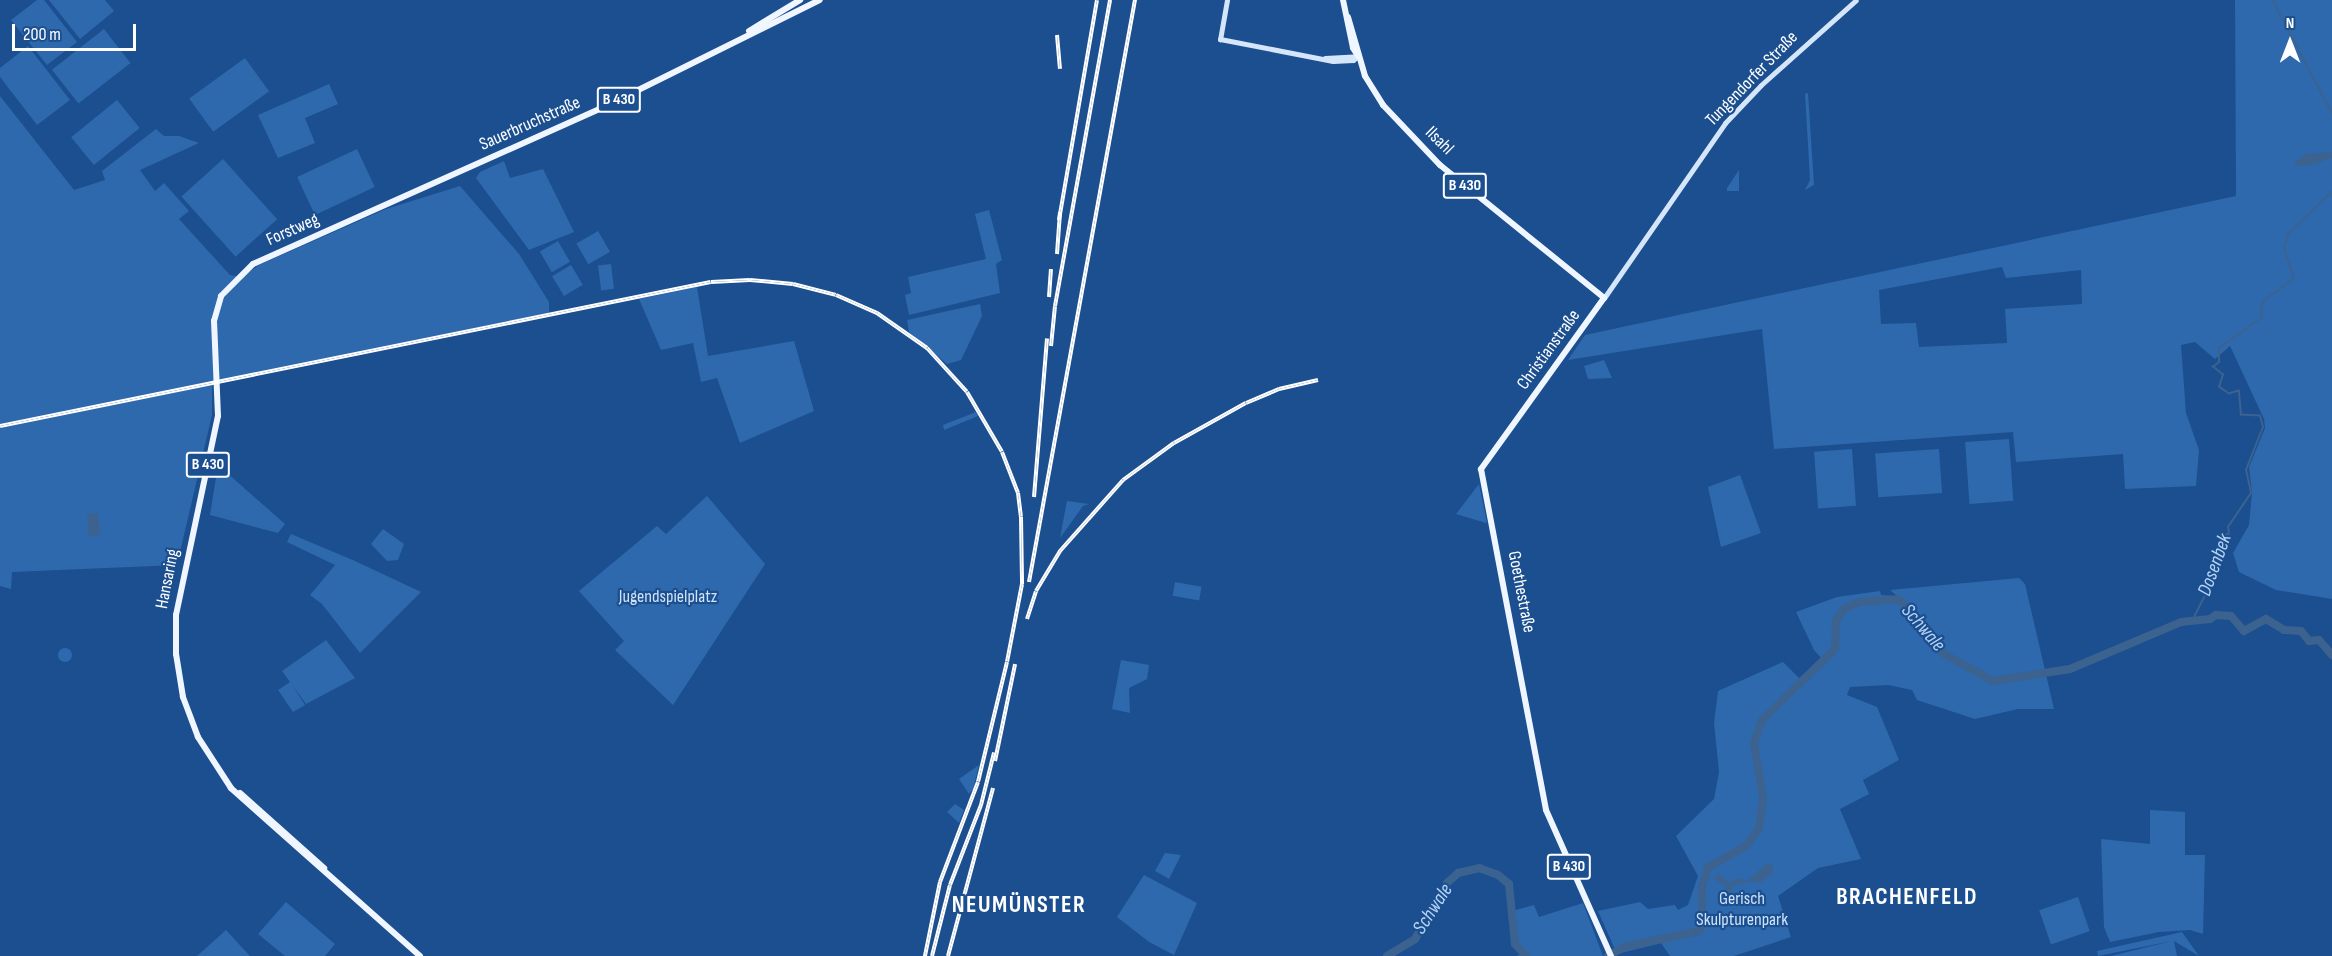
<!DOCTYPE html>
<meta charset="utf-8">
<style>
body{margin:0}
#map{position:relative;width:2332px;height:956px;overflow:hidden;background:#1b4f8f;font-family:"Sofia Sans Condensed",sans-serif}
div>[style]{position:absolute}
.green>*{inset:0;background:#2e69ad;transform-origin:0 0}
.round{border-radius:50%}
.water>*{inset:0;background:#3c6290;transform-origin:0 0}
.stream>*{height:1.5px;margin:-0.75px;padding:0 0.75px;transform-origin:0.75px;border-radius:0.75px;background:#3c6290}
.river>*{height:8px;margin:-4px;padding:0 4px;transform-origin:4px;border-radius:4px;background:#3c6290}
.secondary>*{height:5px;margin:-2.5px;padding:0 2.5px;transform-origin:2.5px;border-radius:2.5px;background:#d6e6fa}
.primary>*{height:6px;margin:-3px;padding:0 3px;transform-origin:3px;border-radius:3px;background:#f0f6ff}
.rail>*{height:4px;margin-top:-2px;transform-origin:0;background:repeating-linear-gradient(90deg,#1b4f8f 0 4.5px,#fff 0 9px);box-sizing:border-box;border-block:2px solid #fff}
span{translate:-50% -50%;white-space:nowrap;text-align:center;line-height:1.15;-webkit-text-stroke:4.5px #1b4f8f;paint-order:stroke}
.shield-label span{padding:2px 4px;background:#1b4f8f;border:2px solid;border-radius:4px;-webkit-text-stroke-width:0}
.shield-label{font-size:16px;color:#fff;font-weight:700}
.street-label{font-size:18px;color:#fff}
.park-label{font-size:18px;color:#cfe3fa}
.water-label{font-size:20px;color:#b5d3f5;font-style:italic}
.district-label{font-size:24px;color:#fff;font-weight:700;letter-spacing:1.5px}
.north{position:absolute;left:2260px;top:12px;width:60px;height:60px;-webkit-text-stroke:4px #1b4f8f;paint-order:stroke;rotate:0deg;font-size:16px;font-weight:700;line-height:24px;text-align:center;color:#fff}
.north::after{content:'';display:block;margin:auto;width:21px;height:27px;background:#fff;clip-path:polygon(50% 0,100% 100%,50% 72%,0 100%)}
.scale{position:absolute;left:12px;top:24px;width:124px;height:27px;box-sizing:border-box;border:3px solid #fff;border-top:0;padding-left:8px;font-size:18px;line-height:21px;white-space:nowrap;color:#fff;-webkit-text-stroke:4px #1b4f8f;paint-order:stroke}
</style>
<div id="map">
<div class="green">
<i style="clip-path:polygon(37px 0,44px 0,77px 42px,47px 65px,11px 20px)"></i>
<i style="clip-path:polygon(49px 0,105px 0,114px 11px,80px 39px)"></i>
<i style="clip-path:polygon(evenodd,2235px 0,2332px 0,2332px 599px,2276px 590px,2239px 572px,2233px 553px,2249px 525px,2252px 493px,2249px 467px,2265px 428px,2264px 419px,2230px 346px,2215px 359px,2195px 342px,2181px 345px,2186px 413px,2199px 450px,2196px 486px,2125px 489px,2123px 454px,2016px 462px,2013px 432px,1774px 449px,1762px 329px,1568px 360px,1585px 335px,2236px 196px,2235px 0,2002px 267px,2006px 278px,2081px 270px,2082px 304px,2005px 309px,2007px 343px,1919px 347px,1916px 323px,1881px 324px,1879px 290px,2002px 267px)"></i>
<i style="left:104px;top:29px;width:43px;height:66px;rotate:52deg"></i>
<i style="clip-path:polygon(28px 46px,70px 100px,37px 125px,0 77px,0 68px)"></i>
<i style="left:245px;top:58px;width:41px;height:69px;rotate:54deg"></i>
<i style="clip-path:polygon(329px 84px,338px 104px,305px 118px,315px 143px,278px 158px,258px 115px)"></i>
<i style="clip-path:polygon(1808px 93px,1814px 185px,1805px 190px,1810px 180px,1805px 94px)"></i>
<i style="clip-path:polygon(0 96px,74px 190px,105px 180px,102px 171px,156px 129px,164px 136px,179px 136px,199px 143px,140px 170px,155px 191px,164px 183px,189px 211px,179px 219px,230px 275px,242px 277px,259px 265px,386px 209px,460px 186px,519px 254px,549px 302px,549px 313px,0 425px)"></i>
<i style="left:117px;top:100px;width:36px;height:59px;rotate:51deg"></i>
<i style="left:357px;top:149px;width:42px;height:66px;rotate:65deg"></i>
<i style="left:223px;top:159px;width:81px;height:56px;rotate:48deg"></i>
<i style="clip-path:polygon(504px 161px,510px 178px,543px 169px,574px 232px,529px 250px,476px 178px,480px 172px)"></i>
<i style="clip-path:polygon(1739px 170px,1739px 191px,1727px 191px,1727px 188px)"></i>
<i style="clip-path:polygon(989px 210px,1002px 260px,996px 264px,1000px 293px,909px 315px,905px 295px,911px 293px,908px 277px,986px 259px,975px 214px)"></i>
<i style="left:598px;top:231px;width:24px;height:25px;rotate:60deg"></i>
<i style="left:558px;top:241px;width:24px;height:21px;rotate:60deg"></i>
<i style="left:611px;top:264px;width:25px;height:13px;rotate:83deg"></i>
<i style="left:571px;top:265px;width:23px;height:22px;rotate:59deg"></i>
<i style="clip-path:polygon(697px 287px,708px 356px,794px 341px,814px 411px,740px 443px,717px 378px,701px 382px,693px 343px,661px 350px,639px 299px)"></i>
<i style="clip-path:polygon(980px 304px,982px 316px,961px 360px,947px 364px,909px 332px,907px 320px)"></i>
<i style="clip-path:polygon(1604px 360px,1612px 378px,1588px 379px,1584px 366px)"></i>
<i style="clip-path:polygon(212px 385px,212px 415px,177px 565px,12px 572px,11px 589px,0 586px,0 428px)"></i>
<i style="clip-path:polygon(976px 412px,978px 416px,944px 430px,943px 425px)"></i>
<i style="left:2009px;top:439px;width:62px;height:44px;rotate:86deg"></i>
<i style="left:1852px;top:449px;width:57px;height:38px;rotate:86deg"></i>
<i style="left:1939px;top:449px;width:44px;height:64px;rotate:86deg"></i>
<i style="clip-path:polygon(218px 465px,285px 524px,278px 533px,210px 515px)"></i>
<i style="clip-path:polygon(1740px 475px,1761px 533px,1721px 547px,1708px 487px)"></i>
<i style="clip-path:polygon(1479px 484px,1487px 523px,1486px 523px,1456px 514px)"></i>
<i style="clip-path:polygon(707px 496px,765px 564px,673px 705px,615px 650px,624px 641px,579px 591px,657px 526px,666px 534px)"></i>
<i style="clip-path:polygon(1067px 501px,1089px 504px,1083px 506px,1060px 538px)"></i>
<i style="clip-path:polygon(383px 529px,404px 544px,398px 560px,387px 561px,371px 544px)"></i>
<i style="clip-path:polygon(291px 534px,355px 561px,421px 592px,360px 653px,322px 604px,310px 595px,335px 565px,287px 542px)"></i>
<i style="clip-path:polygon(2019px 578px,2025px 584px,2054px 709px,2018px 709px,1975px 719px,1917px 700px,1912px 690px,1888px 685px,1850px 687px,1847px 695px,1877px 707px,1899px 760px,1863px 780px,1869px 794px,1840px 809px,1861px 859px,1818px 868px,1778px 896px,1791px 937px,1734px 956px,1670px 956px,1661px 943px,1617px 954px,1598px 911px,1640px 902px,1648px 909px,1675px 905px,1678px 910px,1688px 905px,1698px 876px,1676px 836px,1714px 799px,1719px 772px,1714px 723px,1718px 691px,1783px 662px,1799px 678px,1822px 659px,1814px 650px,1796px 612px,1837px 597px,1880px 591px,1881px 595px,1897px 596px,1890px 590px)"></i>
<i style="left:1175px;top:582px;width:27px;height:14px;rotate:10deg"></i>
<i style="clip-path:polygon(326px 640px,355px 678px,306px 704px,293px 686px,305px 705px,293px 712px,278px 690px,290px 682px,282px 671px)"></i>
<i class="round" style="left:58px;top:648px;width:14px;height:14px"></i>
<i style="clip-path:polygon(1121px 660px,1149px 665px,1147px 679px,1129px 688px,1130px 713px,1112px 709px)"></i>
<i style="clip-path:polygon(979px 765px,973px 789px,969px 794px,959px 779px)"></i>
<i style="clip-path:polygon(955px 804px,964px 810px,959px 823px,947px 812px)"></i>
<i style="clip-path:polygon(2150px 810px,2185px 812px,2185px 855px,2205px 855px,2203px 934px,2190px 930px,2159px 932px,2110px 942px,2104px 927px,2101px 839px,2150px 844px)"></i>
<i style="clip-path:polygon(1165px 853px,1181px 855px,1169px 879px,1155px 871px)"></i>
<i style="clip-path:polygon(1144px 875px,1197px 903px,1174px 955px,1149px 942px,1117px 917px)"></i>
<i style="left:2078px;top:897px;width:36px;height:41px;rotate:71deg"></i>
<i style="clip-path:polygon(286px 902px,335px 944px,325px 956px,285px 956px,258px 934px)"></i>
<i style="clip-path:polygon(1583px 903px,1603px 956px,1516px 956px,1522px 954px,1515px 944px,1512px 911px,1534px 905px,1539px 917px)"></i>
<i style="clip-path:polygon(226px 930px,250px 956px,197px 956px)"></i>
<i style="clip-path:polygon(2182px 932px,2199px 956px,2174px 941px,2177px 956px,2111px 956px,2172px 941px,2098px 956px,2097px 951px)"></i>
</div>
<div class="water">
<i style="clip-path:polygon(2332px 152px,2332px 158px,2307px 166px,2296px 166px,2294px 162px,2306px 154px)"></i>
<i style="left:98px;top:513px;width:22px;height:11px;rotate:85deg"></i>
<i style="clip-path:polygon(2230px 533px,2227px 550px,2218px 559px,2223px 539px)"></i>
<i style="clip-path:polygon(1772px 864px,1773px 873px,1760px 883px,1752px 881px,1733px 886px,1729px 897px,1724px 885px,1713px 878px,1719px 874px,1730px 883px,1738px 878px,1747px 881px,1765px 865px)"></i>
</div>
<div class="stream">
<i style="left:2273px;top:0;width:127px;rotate:62.4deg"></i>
<i style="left:2229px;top:533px;width:6px;rotate:-99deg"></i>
<i style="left:2228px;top:527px;width:41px;rotate:-55.9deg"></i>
<i style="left:2251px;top:493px;width:24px;rotate:-102deg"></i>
<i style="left:2246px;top:470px;width:46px;rotate:-68.4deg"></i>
<i style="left:2263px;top:427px;width:11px;rotate:-105deg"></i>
<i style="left:2260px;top:416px;width:19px;rotate:-177deg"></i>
<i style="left:2241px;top:415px;width:24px;rotate:-95deg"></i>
<i style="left:2239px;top:391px;width:10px;rotate:163deg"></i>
<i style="left:2229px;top:394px;width:12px;rotate:-145deg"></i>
<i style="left:2219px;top:387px;width:13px;rotate:-72deg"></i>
<i style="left:2223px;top:375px;width:13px;rotate:-141deg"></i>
<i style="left:2213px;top:367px;width:8px;rotate:-40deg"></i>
<i style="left:2219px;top:362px;width:14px;rotate:-90deg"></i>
<i style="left:2219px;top:348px;width:52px;rotate:-35.5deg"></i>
<i style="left:2261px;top:318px;width:16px;rotate:-86deg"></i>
<i style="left:2262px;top:302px;width:39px;rotate:-36deg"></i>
<i style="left:2294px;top:279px;width:33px;rotate:-108deg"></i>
<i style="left:2284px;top:248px;width:15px;rotate:-74deg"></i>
<i style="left:2288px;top:234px;width:61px;rotate:-43.7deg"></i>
<i style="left:2192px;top:621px;width:36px;rotate:-63deg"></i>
<i style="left:2208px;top:589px;width:9px;rotate:-111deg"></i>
<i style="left:2205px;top:581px;width:42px;rotate:-70.7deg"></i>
<i style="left:2219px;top:541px;width:11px;rotate:-41deg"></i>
</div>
<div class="river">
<i style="left:1387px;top:956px;width:33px;rotate:-31deg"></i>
<i style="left:1415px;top:939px;width:64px;rotate:-60.3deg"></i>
<i style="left:1447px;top:883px;width:15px;rotate:-42deg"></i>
<i style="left:1458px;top:873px;width:22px;rotate:-13deg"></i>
<i style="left:1479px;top:868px;width:20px;rotate:20deg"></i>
<i style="left:1498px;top:875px;width:14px;rotate:39deg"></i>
<i style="left:1509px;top:884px;width:60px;rotate:84.3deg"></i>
<i style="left:1515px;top:944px;width:16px;rotate:47deg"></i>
<i style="left:1608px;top:956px;width:18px;rotate:-29deg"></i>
<i style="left:1624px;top:947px;width:77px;rotate:-12deg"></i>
<i style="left:1699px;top:931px;width:7px;rotate:-63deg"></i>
<i style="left:1702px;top:925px;width:39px;rotate:-90deg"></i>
<i style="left:1702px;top:886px;width:19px;rotate:-72deg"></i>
<i style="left:1708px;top:868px;width:45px;rotate:-30.5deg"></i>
<i style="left:1747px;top:845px;width:21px;rotate:-55deg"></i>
<i style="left:1759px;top:828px;width:30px;rotate:-82deg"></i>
<i style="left:1763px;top:798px;width:56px;rotate:-99.3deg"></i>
<i style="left:1754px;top:743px;width:24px;rotate:-71deg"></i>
<i style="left:1762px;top:720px;width:102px;rotate:-44.2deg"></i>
<i style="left:1835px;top:649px;width:28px;rotate:-88deg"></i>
<i style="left:1836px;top:621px;width:14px;rotate:-56deg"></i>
<i style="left:1844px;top:609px;width:17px;rotate:-25deg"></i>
<i style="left:1859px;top:602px;width:39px;rotate:-4deg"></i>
<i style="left:1898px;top:599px;width:18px;rotate:38deg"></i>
<i style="left:1912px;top:610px;width:34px;rotate:62deg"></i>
<i style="left:1928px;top:640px;width:21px;rotate:41deg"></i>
<i style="left:1944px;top:654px;width:56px;rotate:28.9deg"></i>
<i style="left:1993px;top:681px;width:78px;rotate:-8.9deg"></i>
<i style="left:2070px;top:669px;width:121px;rotate:-22.9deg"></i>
<i style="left:2181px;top:622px;width:29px;rotate:-6deg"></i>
<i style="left:2210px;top:619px;width:7px;rotate:-34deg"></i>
<i style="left:2216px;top:615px;width:15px;rotate:4deg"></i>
<i style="left:2231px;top:616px;width:20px;rotate:49deg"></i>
<i style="left:2244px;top:631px;width:25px;rotate:-29deg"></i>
<i style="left:2266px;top:619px;width:21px;rotate:31deg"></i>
<i style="left:2284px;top:630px;width:17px;rotate:3deg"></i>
<i style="left:2301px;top:631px;width:13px;rotate:51deg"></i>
<i style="left:2309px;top:641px;width:10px;rotate:-6deg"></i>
<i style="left:2319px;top:640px;width:20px;rotate:49deg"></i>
</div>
<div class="secondary">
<i style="left:1227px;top:0;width:40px;rotate:100deg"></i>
<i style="left:1220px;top:39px;width:115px;rotate:11deg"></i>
<i style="left:1333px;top:61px;width:20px;rotate:-3deg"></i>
<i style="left:1353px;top:60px;width:6px;rotate:-39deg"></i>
<i style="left:1325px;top:58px;width:33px;rotate:-3deg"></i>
<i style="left:1604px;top:298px;width:213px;rotate:-55.3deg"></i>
<i style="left:1725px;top:123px;width:52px;rotate:-46.5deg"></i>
<i style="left:1761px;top:85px;width:127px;rotate:-41.8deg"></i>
</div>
<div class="primary">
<i style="left:1343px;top:0;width:49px;rotate:78.2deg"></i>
<i style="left:1353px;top:48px;width:9px;rotate:58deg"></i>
<i style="left:1348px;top:17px;width:61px;rotate:73.9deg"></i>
<i style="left:1365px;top:76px;width:34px;rotate:58deg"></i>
<i style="left:1383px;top:105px;width:83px;rotate:46.5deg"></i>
<i style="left:1440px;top:165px;width:211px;rotate:39deg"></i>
<i style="left:1604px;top:298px;width:211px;rotate:125.7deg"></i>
<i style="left:1481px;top:469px;width:347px;rotate:79.2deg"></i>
<i style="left:1546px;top:810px;width:160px;rotate:66deg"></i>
<i style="left:749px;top:31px;width:60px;rotate:-31.3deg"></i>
<i style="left:240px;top:793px;width:113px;rotate:41.8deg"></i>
<i style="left:420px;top:956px;width:253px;rotate:-138.4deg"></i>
<i style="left:231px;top:788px;width:61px;rotate:-122.9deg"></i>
<i style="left:198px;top:737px;width:43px;rotate:-110.6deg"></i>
<i style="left:183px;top:697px;width:44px;rotate:-99.2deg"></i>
<i style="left:176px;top:654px;width:39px;rotate:-90deg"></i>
<i style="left:176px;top:615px;width:203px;rotate:-78.1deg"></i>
<i style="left:218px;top:416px;width:95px;rotate:-92.4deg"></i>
<i style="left:214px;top:321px;width:26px;rotate:-74deg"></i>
<i style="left:221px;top:296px;width:45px;rotate:-45deg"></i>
<i style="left:253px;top:264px;width:382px;rotate:-24.1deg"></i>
<i style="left:602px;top:108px;width:243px;rotate:-26.4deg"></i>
</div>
<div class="rail">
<i style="left:1057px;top:35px;width:34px;rotate:85deg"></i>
<i style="left:1059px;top:220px;width:223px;rotate:-80.2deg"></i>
<i style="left:1057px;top:254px;width:42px;rotate:-85.9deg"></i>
<i style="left:1049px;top:297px;width:28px;rotate:-86deg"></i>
<i style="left:1051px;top:346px;width:40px;rotate:-84.3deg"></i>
<i style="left:1055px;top:306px;width:311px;rotate:-79.8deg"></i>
<i style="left:0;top:426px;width:725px;rotate:-11.45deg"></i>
<i style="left:711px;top:282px;width:39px;rotate:-3deg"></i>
<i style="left:750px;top:280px;width:43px;rotate:5.3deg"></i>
<i style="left:793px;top:284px;width:44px;rotate:14.3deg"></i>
<i style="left:836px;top:295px;width:45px;rotate:23.7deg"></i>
<i style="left:877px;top:313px;width:61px;rotate:35deg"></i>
<i style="left:927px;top:348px;width:59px;rotate:47.7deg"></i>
<i style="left:967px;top:392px;width:69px;rotate:59.7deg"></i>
<i style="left:1002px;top:452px;width:44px;rotate:68.7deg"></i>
<i style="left:1018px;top:493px;width:24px;rotate:83deg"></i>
<i style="left:1021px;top:517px;width:67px;rotate:89.1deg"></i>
<i style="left:1022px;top:584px;width:79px;rotate:100.9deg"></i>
<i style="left:1007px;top:662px;width:123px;rotate:103.6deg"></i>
<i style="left:978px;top:782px;width:107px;rotate:110.8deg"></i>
<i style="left:940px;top:882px;width:76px;rotate:101.5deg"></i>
<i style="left:1034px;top:497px;width:159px;rotate:-85.3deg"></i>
<i style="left:1029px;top:582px;width:592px;rotate:-79.68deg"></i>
<i style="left:1027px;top:619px;width:29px;rotate:-72deg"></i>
<i style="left:1036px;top:591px;width:47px;rotate:-59deg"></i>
<i style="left:1060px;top:551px;width:95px;rotate:-48.4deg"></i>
<i style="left:1123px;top:480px;width:63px;rotate:-36deg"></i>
<i style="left:1174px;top:443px;width:82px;rotate:-29.1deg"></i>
<i style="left:1246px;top:403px;width:36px;rotate:-23deg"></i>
<i style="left:1279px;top:389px;width:40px;rotate:-13deg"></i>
<i style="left:995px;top:761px;width:99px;rotate:-78.3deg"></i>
<i style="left:932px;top:956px;width:73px;rotate:-75.8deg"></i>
<i style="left:950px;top:885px;width:86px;rotate:-68.8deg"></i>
<i style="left:981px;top:805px;width:54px;rotate:-76deg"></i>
<i style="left:948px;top:956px;width:174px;rotate:-75deg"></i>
</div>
<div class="shield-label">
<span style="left:619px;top:100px">B 430</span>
<span style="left:1465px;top:186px">B 430</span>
<span style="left:208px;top:465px">B 430</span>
<span style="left:1569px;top:867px">B 430</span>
</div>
<div class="street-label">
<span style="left:1752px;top:79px;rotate:-46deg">Tungendorfer Straße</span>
<span style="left:530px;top:124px;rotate:-24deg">Sauerbruchstraße</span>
<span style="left:1439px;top:141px;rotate:45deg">Ilsahl</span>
<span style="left:293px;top:230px;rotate:-24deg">Forstweg</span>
<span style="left:1549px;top:350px;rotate:-54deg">Christianstraße</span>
<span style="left:168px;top:579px;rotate:-79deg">Hansaring</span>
<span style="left:1521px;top:592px;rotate:79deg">Goethestraße</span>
</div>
<div class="park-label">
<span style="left:668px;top:597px">Jugendspielplatz</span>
<span style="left:1742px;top:910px">Gerisch<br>Skulpturenpark</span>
</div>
<div class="water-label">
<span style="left:2215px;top:565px;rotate:-70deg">Dosenbek</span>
<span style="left:1923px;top:628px;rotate:49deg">Schwale</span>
<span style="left:1433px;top:909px;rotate:-57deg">Schwale</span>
</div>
<div class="district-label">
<span style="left:1907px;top:897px">BRACHENFELD</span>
<span style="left:1019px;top:905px">NEUMÜNSTER</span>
</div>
<div class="north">N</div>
<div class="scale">200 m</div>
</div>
